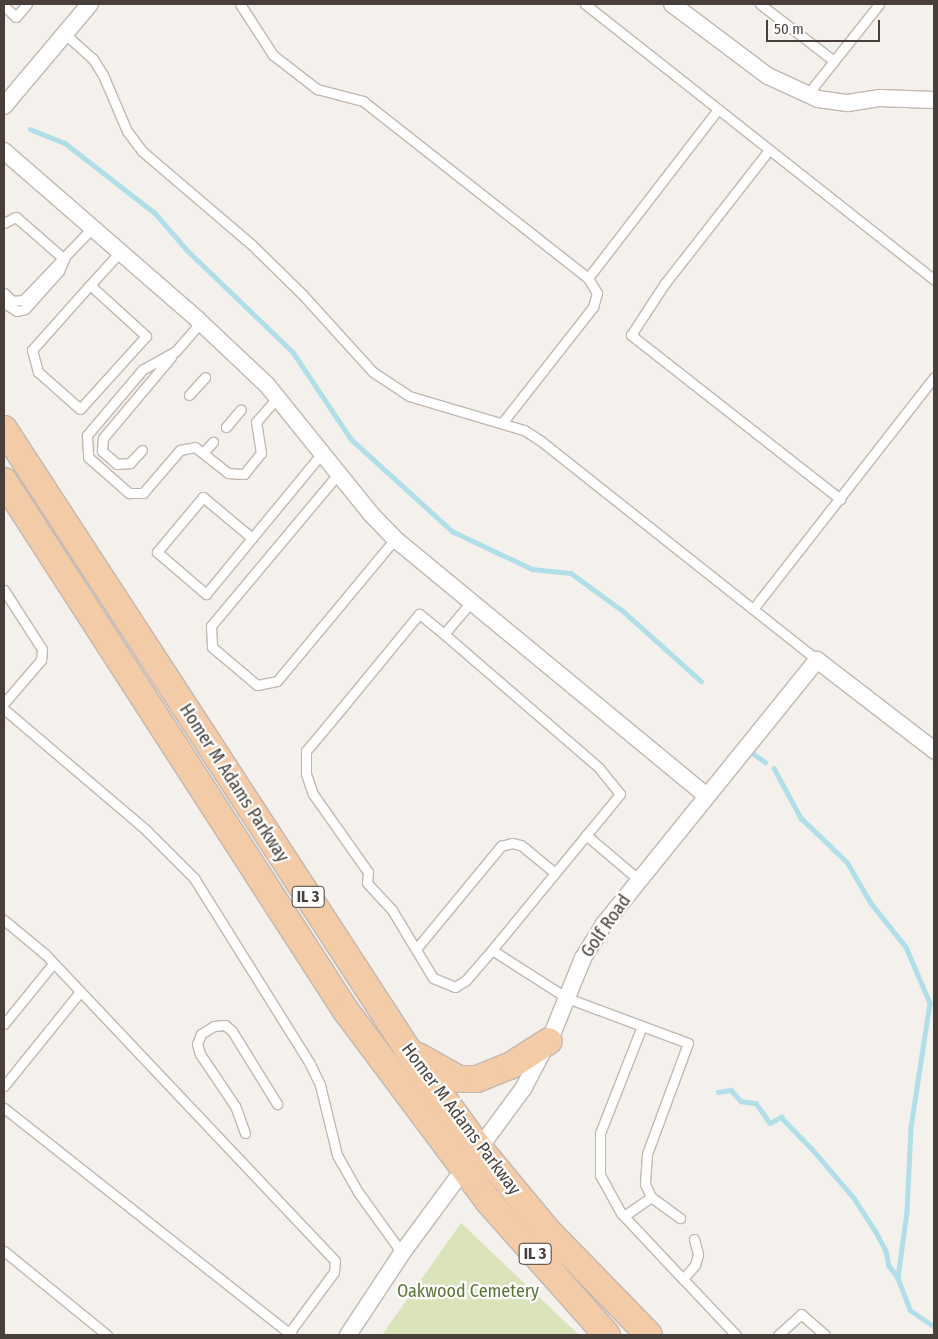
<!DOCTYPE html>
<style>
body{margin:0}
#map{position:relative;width:938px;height:1339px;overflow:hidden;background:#f4f0ec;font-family:"Fira Sans Condensed",sans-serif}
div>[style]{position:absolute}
.green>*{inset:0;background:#dbe3ba}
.stream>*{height:4.5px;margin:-2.25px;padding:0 2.25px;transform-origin:2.25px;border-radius:2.25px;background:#b0dfe9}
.roads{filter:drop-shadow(1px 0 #c2b8b2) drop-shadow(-1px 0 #c2b8b2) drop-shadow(0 1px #c2b8b2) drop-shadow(0 -1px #c2b8b2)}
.lane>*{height:9px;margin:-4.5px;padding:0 4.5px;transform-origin:4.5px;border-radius:4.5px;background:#fff}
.street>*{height:16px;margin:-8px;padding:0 8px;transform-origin:8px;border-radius:8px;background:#fff}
.primary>*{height:26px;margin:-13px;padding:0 13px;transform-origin:13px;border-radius:13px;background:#f3cba6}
span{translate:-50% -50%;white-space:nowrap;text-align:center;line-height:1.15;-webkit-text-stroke:4.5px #fff;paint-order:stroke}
.shield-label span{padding:1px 4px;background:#fff;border:1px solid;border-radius:4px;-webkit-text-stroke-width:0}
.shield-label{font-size:16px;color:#483f3a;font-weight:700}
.street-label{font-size:18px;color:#483f3a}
.park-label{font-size:18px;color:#5b7434}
.frame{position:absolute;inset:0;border:5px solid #483f3a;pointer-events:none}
.scale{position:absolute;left:766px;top:20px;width:114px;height:22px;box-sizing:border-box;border:2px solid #483f3a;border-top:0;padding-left:6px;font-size:15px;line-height:18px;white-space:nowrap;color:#483f3a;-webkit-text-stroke:4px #fff;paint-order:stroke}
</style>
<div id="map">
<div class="green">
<i style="clip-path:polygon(461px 1223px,579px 1335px,382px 1335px)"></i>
</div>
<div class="stream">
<i style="left:30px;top:129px;width:38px;rotate:22deg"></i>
<i style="left:65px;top:143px;width:114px;rotate:37.9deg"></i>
<i style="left:155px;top:213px;width:50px;rotate:49deg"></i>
<i style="left:188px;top:251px;width:146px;rotate:43.9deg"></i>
<i style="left:293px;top:352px;width:105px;rotate:56.3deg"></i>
<i style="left:351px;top:439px;width:137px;rotate:42.3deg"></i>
<i style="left:452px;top:531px;width:89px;rotate:25.4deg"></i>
<i style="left:532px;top:569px;width:39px;rotate:6deg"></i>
<i style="left:571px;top:573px;width:64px;rotate:36.2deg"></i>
<i style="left:623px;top:611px;width:105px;rotate:41.9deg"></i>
<i style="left:754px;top:754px;width:14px;rotate:36deg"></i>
<i style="left:774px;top:768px;width:57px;rotate:61.6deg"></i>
<i style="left:801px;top:818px;width:64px;rotate:43.7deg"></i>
<i style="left:847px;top:862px;width:48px;rotate:59.7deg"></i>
<i style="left:871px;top:903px;width:56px;rotate:51.5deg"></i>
<i style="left:906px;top:947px;width:61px;rotate:66.8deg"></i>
<i style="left:930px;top:1003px;width:125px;rotate:98.7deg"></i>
<i style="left:911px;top:1127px;width:85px;rotate:92.7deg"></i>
<i style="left:907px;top:1212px;width:67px;rotate:97.8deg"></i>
<i style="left:898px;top:1278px;width:34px;rotate:69deg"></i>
<i style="left:910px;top:1310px;width:29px;rotate:34deg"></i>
<i style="left:718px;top:1092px;width:13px;rotate:-9deg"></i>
<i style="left:731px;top:1090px;width:15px;rotate:48deg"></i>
<i style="left:741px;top:1101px;width:15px;rotate:8deg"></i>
<i style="left:756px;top:1103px;width:24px;rotate:55deg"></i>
<i style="left:770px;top:1123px;width:13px;rotate:-29deg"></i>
<i style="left:781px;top:1117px;width:46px;rotate:45.9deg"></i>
<i style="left:813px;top:1150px;width:63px;rotate:49.5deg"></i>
<i style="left:854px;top:1198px;width:40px;rotate:57.1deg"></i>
<i style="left:876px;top:1232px;width:21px;rotate:62deg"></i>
<i style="left:886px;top:1251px;width:15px;rotate:79deg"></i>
<i style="left:889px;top:1266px;width:14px;rotate:51deg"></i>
</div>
<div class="roads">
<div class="lane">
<i style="left:240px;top:4px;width:61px;rotate:57.1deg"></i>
<i style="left:273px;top:55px;width:56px;rotate:37.7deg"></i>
<i style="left:317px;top:89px;width:48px;rotate:14.6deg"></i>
<i style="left:363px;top:101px;width:286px;rotate:38.2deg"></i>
<i style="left:588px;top:278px;width:17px;rotate:59deg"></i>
<i style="left:597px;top:293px;width:15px;rotate:106deg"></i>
<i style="left:593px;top:307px;width:147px;rotate:128.1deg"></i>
<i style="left:585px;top:4px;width:445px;rotate:38.3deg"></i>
<i style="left:760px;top:4px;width:93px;rotate:37.6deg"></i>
<i style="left:4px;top:6px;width:16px;rotate:43deg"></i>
<i style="left:16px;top:17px;width:17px;rotate:-50deg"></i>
<i style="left:65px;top:34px;width:38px;rotate:42deg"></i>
<i style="left:93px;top:59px;width:19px;rotate:58deg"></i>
<i style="left:103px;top:75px;width:61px;rotate:66.8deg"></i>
<i style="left:127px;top:131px;width:25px;rotate:53deg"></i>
<i style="left:142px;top:151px;width:143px;rotate:40.5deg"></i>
<i style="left:251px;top:244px;width:71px;rotate:44.4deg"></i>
<i style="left:302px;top:294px;width:105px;rotate:47.7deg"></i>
<i style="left:373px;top:372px;width:43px;rotate:33.7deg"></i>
<i style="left:409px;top:396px;width:120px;rotate:16.5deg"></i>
<i style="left:524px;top:430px;width:20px;rotate:33deg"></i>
<i style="left:541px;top:441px;width:352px;rotate:38.4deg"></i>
<i style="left:807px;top:95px;width:116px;rotate:-51.6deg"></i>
<i style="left:769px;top:150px;width:169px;rotate:128deg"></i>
<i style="left:665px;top:283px;width:62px;rotate:123.2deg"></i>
<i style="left:631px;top:335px;width:266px;rotate:38.1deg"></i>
<i style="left:4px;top:223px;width:13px;rotate:-27deg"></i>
<i style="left:16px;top:217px;width:64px;rotate:41.2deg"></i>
<i style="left:588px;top:278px;width:213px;rotate:-52.4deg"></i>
<i style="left:90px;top:285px;width:76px;rotate:42.3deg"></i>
<i style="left:146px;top:336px;width:98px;rotate:132.1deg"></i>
<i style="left:80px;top:409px;width:56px;rotate:-138.6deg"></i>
<i style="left:38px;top:372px;width:23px;rotate:-105deg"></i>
<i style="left:32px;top:350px;width:87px;rotate:-48.3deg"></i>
<i style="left:90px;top:285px;width:43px;rotate:-47.8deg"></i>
<i style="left:4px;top:293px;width:11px;rotate:45deg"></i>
<i style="left:12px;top:301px;width:11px;rotate:-5deg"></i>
<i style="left:23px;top:300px;width:98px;rotate:-46.2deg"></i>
<i style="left:4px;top:303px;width:15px;rotate:32deg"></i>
<i style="left:17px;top:311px;width:8px;rotate:-14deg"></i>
<i style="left:25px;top:309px;width:51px;rotate:-48.2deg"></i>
<i style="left:59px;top:271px;width:13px;rotate:-67deg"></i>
<i style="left:201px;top:322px;width:38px;rotate:131deg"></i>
<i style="left:176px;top:351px;width:38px;rotate:151deg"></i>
<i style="left:143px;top:369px;width:87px;rotate:130.3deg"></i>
<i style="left:87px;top:435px;width:22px;rotate:87deg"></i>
<i style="left:88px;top:457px;width:55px;rotate:41.3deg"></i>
<i style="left:129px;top:493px;width:14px"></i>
<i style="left:143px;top:493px;width:57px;rotate:-49.3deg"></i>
<i style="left:180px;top:450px;width:15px;rotate:-11deg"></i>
<i style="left:195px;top:447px;width:42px;rotate:38.2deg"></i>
<i style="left:228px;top:473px;width:16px;rotate:4deg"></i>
<i style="left:244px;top:474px;width:27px;rotate:-51deg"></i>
<i style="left:261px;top:453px;width:31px;rotate:-99deg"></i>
<i style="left:256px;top:422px;width:33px;rotate:-49deg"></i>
<i style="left:189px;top:395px;width:24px;rotate:-48deg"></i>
<i style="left:226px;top:427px;width:23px;rotate:-50deg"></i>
<i style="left:142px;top:450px;width:18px;rotate:133deg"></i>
<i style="left:130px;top:463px;width:13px;rotate:176deg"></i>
<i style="left:117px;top:464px;width:20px;rotate:-139deg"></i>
<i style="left:102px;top:451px;width:13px;rotate:-86deg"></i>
<i style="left:103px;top:438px;width:106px;rotate:-50deg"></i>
<i style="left:203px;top:453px;width:15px;rotate:-48deg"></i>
<i style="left:338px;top:474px;width:198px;rotate:129.9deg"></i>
<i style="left:211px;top:626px;width:21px;rotate:87deg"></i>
<i style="left:212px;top:647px;width:59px;rotate:40.2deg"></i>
<i style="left:257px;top:685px;width:20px;rotate:-11deg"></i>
<i style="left:277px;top:681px;width:185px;rotate:-50.3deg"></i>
<i style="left:252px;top:538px;width:64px;rotate:-140.1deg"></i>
<i style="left:203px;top:497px;width:72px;rotate:129.9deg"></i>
<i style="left:157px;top:552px;width:65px;rotate:40.6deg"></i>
<i style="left:206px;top:594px;width:72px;rotate:-50.6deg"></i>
<i style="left:252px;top:538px;width:110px;rotate:-50.5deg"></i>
<i style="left:4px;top:590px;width:70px;rotate:57.2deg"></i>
<i style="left:42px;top:649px;width:11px;rotate:95deg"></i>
<i style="left:41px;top:660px;width:57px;rotate:130.7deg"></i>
<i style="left:471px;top:602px;width:42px;rotate:130.2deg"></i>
<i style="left:444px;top:634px;width:205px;rotate:40.8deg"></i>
<i style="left:599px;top:768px;width:33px;rotate:51deg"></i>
<i style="left:620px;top:794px;width:202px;rotate:129.4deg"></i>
<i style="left:753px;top:609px;width:294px;rotate:-52deg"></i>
<i style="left:444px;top:634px;width:32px;rotate:-141deg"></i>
<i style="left:419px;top:614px;width:115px;rotate:129.4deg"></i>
<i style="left:346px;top:703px;width:62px;rotate:129.8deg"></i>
<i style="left:306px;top:751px;width:23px;rotate:90deg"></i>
<i style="left:306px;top:774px;width:21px;rotate:71deg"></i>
<i style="left:313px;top:794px;width:95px;rotate:54.8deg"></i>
<i style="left:368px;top:872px;width:11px;rotate:95deg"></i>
<i style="left:367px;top:883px;width:37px;rotate:47deg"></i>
<i style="left:392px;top:910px;width:79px;rotate:58.9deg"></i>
<i style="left:433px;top:978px;width:24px;rotate:22deg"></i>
<i style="left:455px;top:987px;width:13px;rotate:-32deg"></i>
<i style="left:466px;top:980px;width:40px;rotate:-49deg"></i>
<i style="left:492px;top:950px;width:89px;rotate:32.6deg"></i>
<i style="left:567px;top:998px;width:129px;rotate:20.4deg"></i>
<i style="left:688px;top:1043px;width:118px;rotate:110.3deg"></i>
<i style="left:647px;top:1154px;width:30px;rotate:94deg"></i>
<i style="left:645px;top:1184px;width:14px;rotate:65deg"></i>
<i style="left:651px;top:1197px;width:36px;rotate:36deg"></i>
<i style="left:4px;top:709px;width:187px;rotate:40.4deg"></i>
<i style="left:146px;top:830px;width:68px;rotate:45deg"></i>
<i style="left:194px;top:878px;width:217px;rotate:58deg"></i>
<i style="left:309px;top:1062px;width:25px;rotate:64deg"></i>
<i style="left:320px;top:1085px;width:72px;rotate:76.3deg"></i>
<i style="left:337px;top:1155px;width:43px;rotate:60.4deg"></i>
<i style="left:358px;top:1192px;width:75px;rotate:54.2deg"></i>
<i style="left:586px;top:835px;width:70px;rotate:40.3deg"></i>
<i style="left:4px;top:920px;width:53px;rotate:39.7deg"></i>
<i style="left:45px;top:954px;width:422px;rotate:46.6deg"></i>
<i style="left:335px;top:1261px;width:11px;rotate:95deg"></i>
<i style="left:334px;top:1272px;width:76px;rotate:126.4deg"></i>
<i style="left:289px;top:1333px;width:4px;rotate:34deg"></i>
<i style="left:416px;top:949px;width:134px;rotate:-50.5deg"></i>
<i style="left:501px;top:846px;width:11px;rotate:-15deg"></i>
<i style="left:512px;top:843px;width:9px;rotate:13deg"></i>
<i style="left:521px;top:845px;width:44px;rotate:39.5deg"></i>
<i style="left:4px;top:1024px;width:76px;rotate:-50.9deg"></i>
<i style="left:642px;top:1026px;width:115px;rotate:111.4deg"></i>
<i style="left:600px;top:1133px;width:42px;rotate:90deg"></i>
<i style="left:600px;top:1175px;width:43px;rotate:61.1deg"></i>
<i style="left:621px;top:1213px;width:91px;rotate:46.8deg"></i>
<i style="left:4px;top:1086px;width:119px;rotate:-51.1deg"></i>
<i style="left:4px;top:1108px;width:363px;rotate:38.3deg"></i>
<i style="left:245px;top:1133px;width:29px;rotate:-110deg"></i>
<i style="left:235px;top:1106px;width:63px;rotate:-123.9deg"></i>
<i style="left:200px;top:1054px;width:10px;rotate:-107deg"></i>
<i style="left:197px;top:1044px;width:11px;rotate:-68deg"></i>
<i style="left:201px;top:1034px;width:15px;rotate:-32deg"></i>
<i style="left:214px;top:1026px;width:11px;rotate:-5deg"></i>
<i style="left:225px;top:1025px;width:9px;rotate:41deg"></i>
<i style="left:232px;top:1031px;width:86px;rotate:58.3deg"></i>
<i style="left:624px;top:1216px;width:33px;rotate:-35deg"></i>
<i style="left:694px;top:1239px;width:16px;rotate:75deg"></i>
<i style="left:698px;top:1254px;width:11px;rotate:105deg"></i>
<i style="left:695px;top:1265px;width:18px;rotate:131deg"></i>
<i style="left:683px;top:1279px;width:77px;rotate:46.6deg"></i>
<i style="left:4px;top:1251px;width:133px;rotate:39.2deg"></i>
<i style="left:778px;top:1335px;width:31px;rotate:-42deg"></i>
<i style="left:801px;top:1314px;width:32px;rotate:41deg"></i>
</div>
<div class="street">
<i style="left:672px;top:4px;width:120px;rotate:36.9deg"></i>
<i style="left:768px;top:76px;width:55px;rotate:24.7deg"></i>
<i style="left:818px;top:99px;width:30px;rotate:8deg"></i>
<i style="left:848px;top:103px;width:31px;rotate:-9deg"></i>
<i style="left:879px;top:98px;width:55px;rotate:2.1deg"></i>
<i style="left:4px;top:106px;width:133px;rotate:-49.9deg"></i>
<i style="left:4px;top:151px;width:256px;rotate:41deg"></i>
<i style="left:197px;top:319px;width:96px;rotate:43.3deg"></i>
<i style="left:267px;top:385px;width:166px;rotate:51.1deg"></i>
<i style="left:371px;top:514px;width:35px;rotate:46deg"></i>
<i style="left:395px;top:539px;width:404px;rotate:39.5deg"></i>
<i style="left:348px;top:1335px;width:98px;rotate:-56.6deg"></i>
<i style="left:402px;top:1253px;width:204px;rotate:-53.6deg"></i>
<i style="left:523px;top:1089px;width:64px;rotate:-62.2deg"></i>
<i style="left:553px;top:1032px;width:80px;rotate:-67.9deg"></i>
<i style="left:583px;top:958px;width:40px;rotate:-58deg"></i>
<i style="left:604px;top:924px;width:339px;rotate:-51.1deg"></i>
<i style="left:817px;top:660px;width:148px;rotate:37.6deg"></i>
</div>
<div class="primary">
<i style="left:4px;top:429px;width:741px;rotate:56.95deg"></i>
<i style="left:408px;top:1050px;width:122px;rotate:54deg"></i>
<i style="left:480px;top:1149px;width:105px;rotate:50.4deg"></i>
<i style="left:547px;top:1230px;width:146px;rotate:45.8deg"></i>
<i style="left:4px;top:481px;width:631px;rotate:57.17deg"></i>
<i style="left:346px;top:1011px;width:237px;rotate:53.2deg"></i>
<i style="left:488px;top:1201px;width:179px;rotate:48.4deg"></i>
<i style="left:418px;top:1056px;width:47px;rotate:29.3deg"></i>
<i style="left:459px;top:1079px;width:18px"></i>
<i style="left:477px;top:1079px;width:35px;rotate:-22deg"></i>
<i style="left:510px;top:1066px;width:46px;rotate:-32.7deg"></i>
</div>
</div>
<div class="shield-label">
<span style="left:308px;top:897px">IL 3</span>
<span style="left:535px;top:1254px">IL 3</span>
</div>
<div class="street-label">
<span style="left:234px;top:783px;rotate:57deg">Homer M Adams Parkway</span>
<span style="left:606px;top:926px;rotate:-55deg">Golf Road</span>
<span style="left:461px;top:1119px;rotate:53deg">Homer M Adams Parkway</span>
</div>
<div class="park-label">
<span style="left:468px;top:1291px">Oakwood Cemetery</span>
</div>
<div class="frame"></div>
<div class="scale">50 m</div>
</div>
